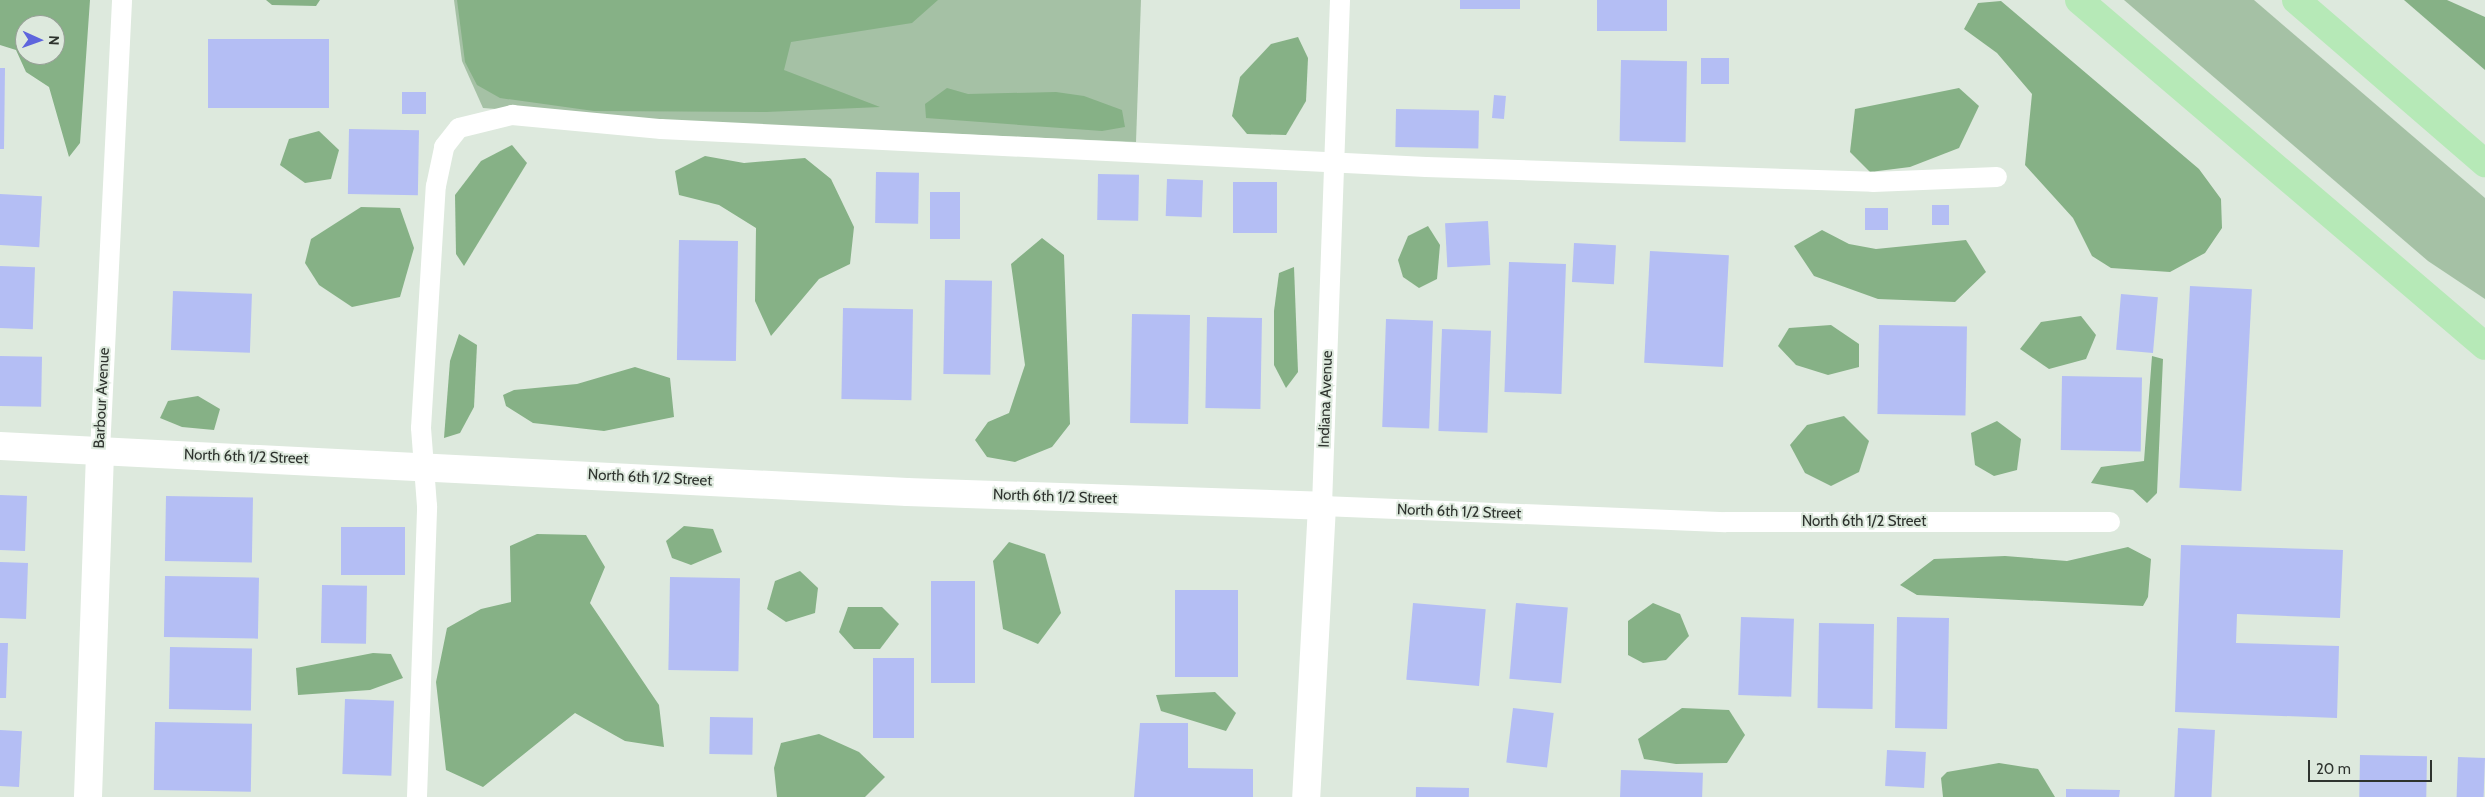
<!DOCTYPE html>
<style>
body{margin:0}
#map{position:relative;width:2485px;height:797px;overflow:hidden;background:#dde9dd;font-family:Cabin,sans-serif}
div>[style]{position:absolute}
.green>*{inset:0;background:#a5c1a5}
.forest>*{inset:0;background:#86b186}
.building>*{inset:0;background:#b4bef4;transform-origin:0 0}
.lane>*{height:20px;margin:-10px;padding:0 10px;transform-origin:10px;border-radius:10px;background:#fff}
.street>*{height:28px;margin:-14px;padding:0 14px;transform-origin:14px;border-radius:14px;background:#fff}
.primary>*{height:28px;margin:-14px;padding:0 14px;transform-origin:14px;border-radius:14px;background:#b6e9b7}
span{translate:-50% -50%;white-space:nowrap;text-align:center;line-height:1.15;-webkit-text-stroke:4px #dde9dd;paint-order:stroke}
.street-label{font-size:15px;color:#2e332e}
.north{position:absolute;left:15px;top:15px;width:50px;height:50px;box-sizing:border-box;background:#dde9dd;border:1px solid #97a097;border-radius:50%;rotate:92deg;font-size:14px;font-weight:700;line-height:20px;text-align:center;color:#2e332e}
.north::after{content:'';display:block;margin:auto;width:18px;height:22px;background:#5e65dd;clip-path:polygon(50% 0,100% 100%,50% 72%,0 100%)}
.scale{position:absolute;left:2308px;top:760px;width:124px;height:22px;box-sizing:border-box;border:2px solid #2e332e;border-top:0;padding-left:6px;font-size:15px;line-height:18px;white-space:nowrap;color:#2e332e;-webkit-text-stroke:4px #dde9dd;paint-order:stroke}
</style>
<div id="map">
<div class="green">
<i style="clip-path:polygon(454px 0,1141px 0,1136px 142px,657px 121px,483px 108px,462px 61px)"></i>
<i style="clip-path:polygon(2124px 0,2254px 0,2485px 198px,2485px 299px,2428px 261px)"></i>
</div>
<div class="forest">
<i style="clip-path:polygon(evenodd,0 0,90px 0,80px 143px,69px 157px,49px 87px,26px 72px,16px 50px,0 45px,0 0,25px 25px,55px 25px,55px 55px,25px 55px,25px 25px)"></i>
<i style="clip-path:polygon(266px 0,320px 0,316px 6px,272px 5px)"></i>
<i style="clip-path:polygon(457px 0,938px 0,912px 23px,791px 42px,784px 70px,880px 107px,766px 112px,594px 111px,500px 98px,477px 85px,465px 62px)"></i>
<i style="clip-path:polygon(2404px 0,2447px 0,2485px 17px,2485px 70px)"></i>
<i style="clip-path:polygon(2001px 1px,2199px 169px,2221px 199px,2222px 228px,2205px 253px,2170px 272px,2111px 268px,2092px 256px,2073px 218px,2025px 165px,2032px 94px,1997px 53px,1964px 29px,1978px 3px)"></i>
<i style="clip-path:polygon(1298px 37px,1308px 58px,1306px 101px,1286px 135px,1247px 134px,1232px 116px,1240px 77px,1271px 44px)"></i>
<i style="clip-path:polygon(947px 88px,968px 94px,1056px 92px,1084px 96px,1122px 110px,1125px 127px,1102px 131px,926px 118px,925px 104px)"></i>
<i style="clip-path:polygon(1959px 88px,1979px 106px,1959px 148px,1910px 167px,1870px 172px,1850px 152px,1855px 109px)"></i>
<i style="clip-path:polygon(319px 131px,339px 150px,331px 179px,305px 183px,280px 165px,289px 139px)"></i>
<i style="clip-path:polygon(512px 145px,527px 163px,464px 266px,456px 254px,455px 195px,481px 161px)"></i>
<i style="clip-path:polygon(705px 156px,744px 163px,805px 158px,831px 179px,854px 227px,850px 264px,819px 279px,771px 336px,755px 301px,756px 228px,719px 205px,679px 195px,675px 171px)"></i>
<i style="clip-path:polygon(361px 207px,400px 208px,414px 248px,400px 297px,352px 307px,319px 285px,305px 263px,311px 239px)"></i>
<i style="clip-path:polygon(1428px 226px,1440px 245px,1437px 279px,1419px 288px,1403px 277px,1398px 260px,1408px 236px)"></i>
<i style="clip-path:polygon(1822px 230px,1849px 244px,1876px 249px,1966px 240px,1986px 272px,1955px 302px,1878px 299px,1814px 276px,1794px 246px)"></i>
<i style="clip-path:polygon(1042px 238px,1064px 255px,1070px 424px,1052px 447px,1015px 462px,987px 457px,975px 440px,988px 422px,1009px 413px,1025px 365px,1011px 264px)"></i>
<i style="clip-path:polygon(1294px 267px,1298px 372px,1286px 388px,1274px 365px,1274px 311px,1279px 273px)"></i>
<i style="clip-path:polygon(2081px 316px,2096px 335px,2086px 359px,2049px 369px,2020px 349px,2041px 322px)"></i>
<i style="clip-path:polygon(1831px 325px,1859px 344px,1859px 367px,1828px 375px,1796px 365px,1778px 346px,1789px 328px)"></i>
<i style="clip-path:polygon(459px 334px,477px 345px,474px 407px,460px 433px,444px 438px,450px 361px)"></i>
<i style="clip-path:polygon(2152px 356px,2163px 359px,2162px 381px,2157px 493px,2147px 503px,2133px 490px,2091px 483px,2101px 467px,2144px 461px)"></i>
<i style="clip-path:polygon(635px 367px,670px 378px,674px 417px,604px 431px,533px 423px,506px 406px,503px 395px,514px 390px,577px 384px)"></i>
<i style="clip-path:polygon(198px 396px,220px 409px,214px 430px,182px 427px,160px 418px,168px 401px)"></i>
<i style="clip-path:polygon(1844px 416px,1869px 441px,1859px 472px,1831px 486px,1805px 473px,1790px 445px,1807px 425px)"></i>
<i style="clip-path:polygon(1997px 421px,2021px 439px,2017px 470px,1994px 476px,1975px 465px,1971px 433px)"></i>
<i style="clip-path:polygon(684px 526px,713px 529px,722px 552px,691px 565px,672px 558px,666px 541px)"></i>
<i style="clip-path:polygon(537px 534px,586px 535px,605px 567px,590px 603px,659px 705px,664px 747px,625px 741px,575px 713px,483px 787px,446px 770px,436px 682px,447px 628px,481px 609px,511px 602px,510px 546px)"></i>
<i style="clip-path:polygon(1009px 542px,1045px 554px,1061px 613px,1038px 644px,1003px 629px,993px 561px)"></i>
<i style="clip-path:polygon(2128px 547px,2151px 559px,2148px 597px,2143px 606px,1917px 595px,1900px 585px,1934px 559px,2005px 556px,2067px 561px)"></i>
<i style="clip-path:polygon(800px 571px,818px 588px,815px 613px,786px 622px,767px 609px,775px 581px)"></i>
<i style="clip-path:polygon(1653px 603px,1680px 614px,1689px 636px,1666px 660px,1643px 663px,1628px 655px,1628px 621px)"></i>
<i style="clip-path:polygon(848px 607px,882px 607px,899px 624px,880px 649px,854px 649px,839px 632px)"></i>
<i style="clip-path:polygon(373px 653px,391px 654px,403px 678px,370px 690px,298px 695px,296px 668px)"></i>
<i style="clip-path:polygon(1215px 692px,1236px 713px,1226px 731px,1161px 711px,1156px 695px)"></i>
<i style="clip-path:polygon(1682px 708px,1729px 710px,1745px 735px,1727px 763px,1676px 764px,1644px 759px,1638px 739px)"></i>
<i style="clip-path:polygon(819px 734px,859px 752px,885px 777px,865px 797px,777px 797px,774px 768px,781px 743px)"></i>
<i style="clip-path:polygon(1999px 763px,2038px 769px,2055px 797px,1943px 797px,1941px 778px,1947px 772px)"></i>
</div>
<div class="building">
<i style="left:1460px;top:0;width:60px;height:9px"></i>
<i style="left:1597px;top:0;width:70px;height:31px"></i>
<i style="left:208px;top:39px;width:121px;height:69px"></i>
<i style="left:1701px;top:58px;width:28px;height:26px"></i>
<i style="left:1621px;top:60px;width:66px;height:81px;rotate:1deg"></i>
<i style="clip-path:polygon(0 68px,5px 68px,4px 149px,0 149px)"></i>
<i style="left:402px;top:92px;width:24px;height:22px"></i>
<i style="left:1494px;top:95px;width:12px;height:23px;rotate:5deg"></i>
<i style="left:1396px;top:109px;width:83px;height:38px;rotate:1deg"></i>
<i style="left:349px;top:129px;width:70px;height:65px;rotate:1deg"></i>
<i style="left:876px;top:172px;width:43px;height:51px;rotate:1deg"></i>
<i style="left:1098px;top:174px;width:41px;height:46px;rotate:1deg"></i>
<i style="left:1167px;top:179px;width:36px;height:37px;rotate:2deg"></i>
<i style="left:1233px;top:182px;width:44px;height:51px"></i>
<i style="left:930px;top:192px;width:30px;height:47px"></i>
<i style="left:0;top:194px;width:42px;height:51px;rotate:3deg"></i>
<i style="left:1932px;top:205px;width:17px;height:20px"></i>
<i style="left:1865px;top:208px;width:23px;height:22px"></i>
<i style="left:1488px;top:221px;width:44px;height:43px;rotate:87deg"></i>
<i style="left:679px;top:240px;width:59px;height:120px;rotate:1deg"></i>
<i style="left:1574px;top:243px;width:42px;height:39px;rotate:3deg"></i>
<i style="left:1650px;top:251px;width:79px;height:112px;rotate:3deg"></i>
<i style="left:1509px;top:262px;width:57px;height:130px;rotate:2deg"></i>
<i style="left:0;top:266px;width:35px;height:62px;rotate:2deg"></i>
<i style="left:945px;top:280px;width:47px;height:94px;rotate:1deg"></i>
<i style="left:2190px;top:286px;width:62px;height:202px;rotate:3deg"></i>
<i style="left:173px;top:291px;width:79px;height:59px;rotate:2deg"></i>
<i style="left:2121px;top:294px;width:37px;height:56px;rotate:5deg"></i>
<i style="left:843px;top:308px;width:70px;height:91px;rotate:1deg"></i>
<i style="left:1132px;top:314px;width:58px;height:109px;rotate:1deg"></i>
<i style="left:1207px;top:317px;width:55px;height:91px;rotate:1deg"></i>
<i style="left:1386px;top:319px;width:47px;height:108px;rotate:2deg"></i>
<i style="left:1879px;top:325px;width:88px;height:89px;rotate:1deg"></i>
<i style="left:1442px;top:329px;width:49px;height:102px;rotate:2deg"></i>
<i style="left:0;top:356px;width:42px;height:50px;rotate:1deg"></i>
<i style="left:2062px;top:376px;width:80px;height:74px;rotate:1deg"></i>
<i style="left:0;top:495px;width:27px;height:55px;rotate:2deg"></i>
<i style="left:166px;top:496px;width:87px;height:65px;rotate:1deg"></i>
<i style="left:341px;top:527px;width:64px;height:48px"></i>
<i style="clip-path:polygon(2181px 545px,2343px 550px,2340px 618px,2237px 614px,2236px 643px,2339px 646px,2337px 718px,2175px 712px)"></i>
<i style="left:0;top:562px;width:28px;height:56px;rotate:2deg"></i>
<i style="left:165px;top:576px;width:94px;height:61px;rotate:1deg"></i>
<i style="left:670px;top:577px;width:70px;height:93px;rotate:1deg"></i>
<i style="left:931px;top:581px;width:44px;height:102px"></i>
<i style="left:322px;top:585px;width:45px;height:58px;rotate:1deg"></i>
<i style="left:1175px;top:590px;width:63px;height:87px"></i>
<i style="left:1413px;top:603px;width:73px;height:77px;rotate:5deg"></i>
<i style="left:1516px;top:603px;width:52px;height:76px;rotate:5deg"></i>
<i style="left:1741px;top:617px;width:53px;height:78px;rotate:2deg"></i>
<i style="left:1897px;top:617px;width:52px;height:111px;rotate:1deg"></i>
<i style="left:1819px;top:623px;width:55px;height:85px;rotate:1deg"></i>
<i style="clip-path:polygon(0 643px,8px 643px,6px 698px,0 698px)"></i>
<i style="left:170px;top:647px;width:82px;height:62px;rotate:1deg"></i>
<i style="left:873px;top:658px;width:41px;height:80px"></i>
<i style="left:345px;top:699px;width:49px;height:75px;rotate:2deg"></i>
<i style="left:1513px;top:708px;width:41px;height:55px;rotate:7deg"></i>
<i style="left:710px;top:717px;width:43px;height:37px;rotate:1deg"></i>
<i style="left:155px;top:722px;width:97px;height:68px;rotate:1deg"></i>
<i style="clip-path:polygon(1140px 723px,1188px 723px,1188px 768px,1253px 769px,1253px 797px,1134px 797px)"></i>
<i style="left:2178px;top:728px;width:37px;height:69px;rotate:3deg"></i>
<i style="left:0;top:730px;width:22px;height:56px;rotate:3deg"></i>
<i style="left:1887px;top:750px;width:39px;height:36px;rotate:3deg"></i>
<i style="left:2360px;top:755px;width:67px;height:42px;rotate:1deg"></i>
<i style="left:2458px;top:757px;width:27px;height:40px;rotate:2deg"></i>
<i style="left:1621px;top:770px;width:82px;height:27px;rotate:2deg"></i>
<i style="left:1416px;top:787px;width:53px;height:10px;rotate:1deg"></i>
<i style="clip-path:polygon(2066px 789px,2120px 790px,2119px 797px,2066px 797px)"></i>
</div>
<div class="lane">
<i style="left:1340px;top:0;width:506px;rotate:92.04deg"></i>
<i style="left:1322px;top:506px;width:404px;rotate:2.3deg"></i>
<i style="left:1726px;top:522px;width:384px"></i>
<i style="left:100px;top:451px;width:452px;rotate:-87.2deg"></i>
<i style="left:417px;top:797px;width:291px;rotate:-88deg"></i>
<i style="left:427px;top:506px;width:78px;rotate:-94.4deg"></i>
<i style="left:421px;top:428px;width:242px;rotate:-86.5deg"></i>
<i style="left:436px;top:186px;width:40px;rotate:-78deg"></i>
<i style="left:444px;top:147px;width:24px;rotate:-52deg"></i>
<i style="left:459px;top:128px;width:55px;rotate:-13.8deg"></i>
<i style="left:512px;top:115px;width:150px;rotate:5.4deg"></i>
<i style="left:661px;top:129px;width:766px;rotate:2.84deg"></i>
<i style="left:1426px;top:167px;width:447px;rotate:1.9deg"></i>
<i style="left:1873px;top:182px;width:124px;rotate:-2.3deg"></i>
</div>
<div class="street">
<i style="left:0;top:446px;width:908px;rotate:2.9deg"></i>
<i style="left:907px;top:492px;width:415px;rotate:1.9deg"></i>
<i style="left:1322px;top:506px;width:291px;rotate:93.1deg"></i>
<i style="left:88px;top:797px;width:346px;rotate:-88deg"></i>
</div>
<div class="primary">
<i style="left:2079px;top:0;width:533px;rotate:40.44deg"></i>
<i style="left:2296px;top:0;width:250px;rotate:40.8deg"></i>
</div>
<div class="street-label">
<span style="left:102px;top:398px;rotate:-87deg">Barbour Avenue</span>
<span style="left:1326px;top:399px;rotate:-88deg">Indiana Avenue</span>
<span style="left:246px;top:457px;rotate:2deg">North 6th 1/2 Street</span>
<span style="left:650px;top:478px;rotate:3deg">North 6th 1/2 Street</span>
<span style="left:1055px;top:497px;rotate:2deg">North 6th 1/2 Street</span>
<span style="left:1459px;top:512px;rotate:2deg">North 6th 1/2 Street</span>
<span style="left:1864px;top:522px">North 6th 1/2 Street</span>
</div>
<div class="north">N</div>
<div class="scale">20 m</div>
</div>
